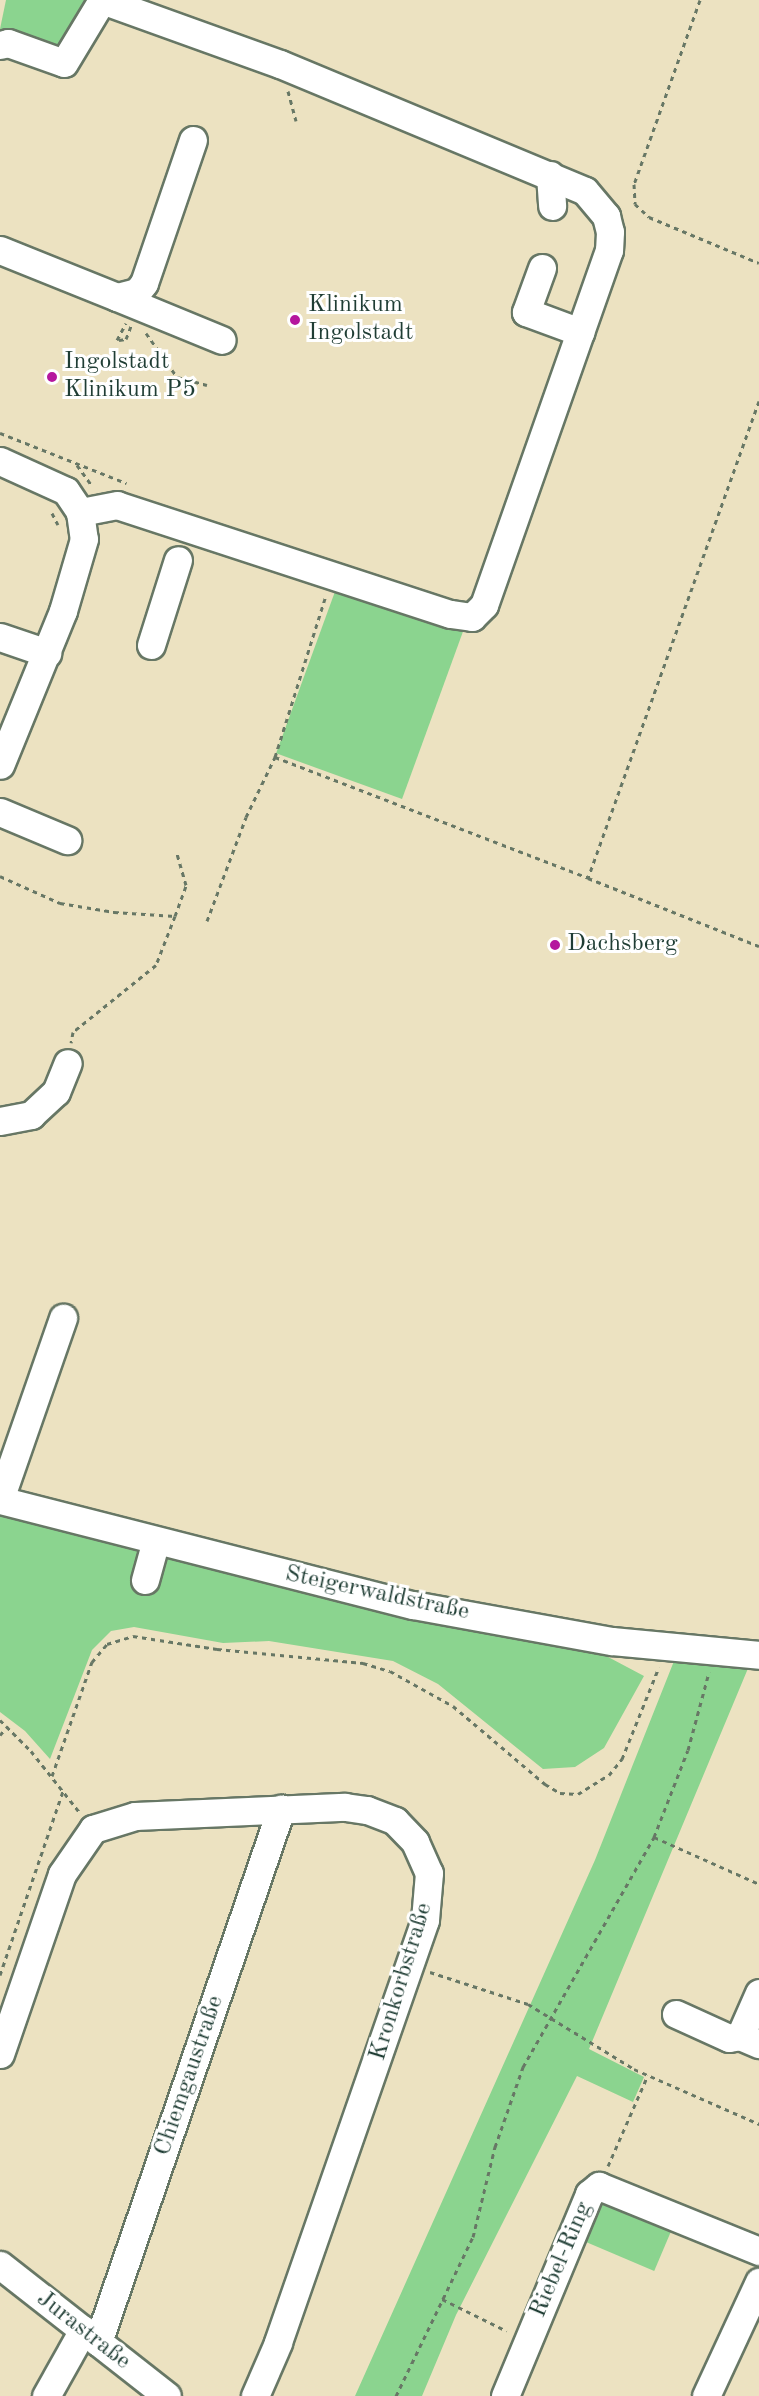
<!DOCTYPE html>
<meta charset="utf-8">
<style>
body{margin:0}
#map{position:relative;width:759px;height:2396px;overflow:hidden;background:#ece2c1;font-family:"Old Standard TT",serif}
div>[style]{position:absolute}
.green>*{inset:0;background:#8bd48f;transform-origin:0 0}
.path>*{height:3px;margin-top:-1.5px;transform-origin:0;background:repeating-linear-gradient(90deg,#677765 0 4.5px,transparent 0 9px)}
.roads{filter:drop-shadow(2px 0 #677765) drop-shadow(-2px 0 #677765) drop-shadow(0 2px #677765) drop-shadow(0 -2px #677765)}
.minor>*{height:27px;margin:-13.5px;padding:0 13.5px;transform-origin:13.5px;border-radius:13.5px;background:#fff}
.dots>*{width:16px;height:16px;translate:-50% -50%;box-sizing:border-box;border:3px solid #fff;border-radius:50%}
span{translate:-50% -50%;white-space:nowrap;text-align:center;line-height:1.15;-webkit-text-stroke:6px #fff;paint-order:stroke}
.poi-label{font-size:24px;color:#1f3d34}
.left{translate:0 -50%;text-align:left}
.street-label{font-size:24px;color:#1f3d34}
</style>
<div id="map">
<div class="green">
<i style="clip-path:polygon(6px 0,95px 0,60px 49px,0 29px)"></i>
<i style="left:337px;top:586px;width:134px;height:178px;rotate:20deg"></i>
<i style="clip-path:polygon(0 1512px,220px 1565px,383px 1613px,593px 1649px,644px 1676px,604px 1748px,575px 1767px,543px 1769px,438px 1684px,393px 1661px,269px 1641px,223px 1643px,134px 1627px,111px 1631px,92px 1650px,50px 1759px,25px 1731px,0 1712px)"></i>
<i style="clip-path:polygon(676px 1656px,749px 1666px,589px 2049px,644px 2077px,633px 2102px,577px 2076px,456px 2315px,422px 2396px,355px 2396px,595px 1860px)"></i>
<i style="left:603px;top:2197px;width:76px;height:48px;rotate:23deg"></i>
</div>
<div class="path">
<i style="left:700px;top:0;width:195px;rotate:109.7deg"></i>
<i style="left:634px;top:184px;width:20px;rotate:87deg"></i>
<i style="left:635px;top:204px;width:19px;rotate:43deg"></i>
<i style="left:649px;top:217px;width:119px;rotate:22.7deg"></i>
<i style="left:288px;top:91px;width:31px;rotate:75deg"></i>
<i style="left:146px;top:333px;width:54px;rotate:54.8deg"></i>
<i style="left:177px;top:377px;width:31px;rotate:15deg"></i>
<i style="left:117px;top:340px;width:19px;rotate:-62deg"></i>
<i style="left:119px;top:340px;width:7px;rotate:-8deg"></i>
<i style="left:126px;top:339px;width:14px;rotate:-69deg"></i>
<i style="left:759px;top:401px;width:507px;rotate:109.72deg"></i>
<i style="left:588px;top:878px;width:184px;rotate:21.7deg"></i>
<i style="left:0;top:433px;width:136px;rotate:21.6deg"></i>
<i style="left:77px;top:465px;width:26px;rotate:54deg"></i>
<i style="left:52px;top:513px;width:13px;rotate:63deg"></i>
<i style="left:275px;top:757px;width:170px;rotate:-72.5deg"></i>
<i style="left:0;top:876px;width:66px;rotate:24.2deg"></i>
<i style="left:60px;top:903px;width:55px;rotate:9.5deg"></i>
<i style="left:114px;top:912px;width:61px;rotate:3.8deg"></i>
<i style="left:175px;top:916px;width:53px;rotate:111.2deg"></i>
<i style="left:156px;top:965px;width:107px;rotate:141.1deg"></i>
<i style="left:73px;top:1032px;width:11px;rotate:100deg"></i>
<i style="left:175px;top:916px;width:33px;rotate:-70deg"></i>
<i style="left:186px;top:885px;width:32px;rotate:-106deg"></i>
<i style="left:207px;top:921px;width:111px;rotate:-69.4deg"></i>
<i style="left:246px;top:817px;width:67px;rotate:-64.2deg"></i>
<i style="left:275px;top:757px;width:336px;rotate:21.1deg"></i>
<i style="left:0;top:1720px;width:44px;rotate:45deg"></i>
<i style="left:31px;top:1751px;width:80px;rotate:51.6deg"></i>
<i style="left:0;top:1735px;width:12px;rotate:-48deg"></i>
<i style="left:52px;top:1776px;width:121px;rotate:-70.7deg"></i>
<i style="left:92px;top:1662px;width:23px;rotate:-50deg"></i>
<i style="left:107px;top:1644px;width:27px;rotate:-17deg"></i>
<i style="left:133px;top:1636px;width:85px;rotate:8.8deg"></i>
<i style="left:217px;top:1649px;width:147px;rotate:5.5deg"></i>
<i style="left:363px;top:1663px;width:28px;rotate:17deg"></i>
<i style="left:390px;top:1671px;width:72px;rotate:29.1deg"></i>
<i style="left:453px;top:1706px;width:121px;rotate:40.3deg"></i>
<i style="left:545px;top:1784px;width:17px;rotate:31deg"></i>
<i style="left:560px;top:1793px;width:18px;rotate:3deg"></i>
<i style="left:578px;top:1794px;width:36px;rotate:-32deg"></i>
<i style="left:609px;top:1775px;width:21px;rotate:-51deg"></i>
<i style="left:622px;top:1759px;width:99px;rotate:-68.1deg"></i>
<i style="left:654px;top:1837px;width:115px;rotate:24.1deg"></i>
<i style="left:430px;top:1972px;width:103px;rotate:18.1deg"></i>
<i style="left:528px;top:2004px;width:124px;rotate:31.5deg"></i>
<i style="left:634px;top:2069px;width:137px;rotate:23.7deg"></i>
<i style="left:0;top:1975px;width:194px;rotate:-71.1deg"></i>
<i style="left:608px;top:2166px;width:99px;rotate:-66.3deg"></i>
<i style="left:442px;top:2299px;width:72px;rotate:26.2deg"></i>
<i style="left:396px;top:2396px;width:177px;rotate:-64.2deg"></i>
<i style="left:473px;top:2237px;width:93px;rotate:-76.3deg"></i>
<i style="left:495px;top:2147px;width:85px;rotate:-70.7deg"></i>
<i style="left:523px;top:2067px;width:265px;rotate:-60.3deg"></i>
<i style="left:654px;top:1837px;width:93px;rotate:-68.7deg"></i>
<i style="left:688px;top:1750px;width:81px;rotate:-74.9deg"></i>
</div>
<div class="roads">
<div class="minor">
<i style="left:0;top:45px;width:8px;rotate:-14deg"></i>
<i style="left:8px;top:43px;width:59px;rotate:19.7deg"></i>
<i style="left:64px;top:63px;width:74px;rotate:-58.9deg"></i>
<i style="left:102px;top:0;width:189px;rotate:19.8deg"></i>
<i style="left:280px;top:64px;width:330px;rotate:22.6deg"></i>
<i style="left:585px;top:191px;width:33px;rotate:50deg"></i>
<i style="left:606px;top:216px;width:16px;rotate:76deg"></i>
<i style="left:610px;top:232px;width:18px;rotate:93deg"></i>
<i style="left:609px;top:250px;width:376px;rotate:109.4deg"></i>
<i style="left:484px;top:605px;width:17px;rotate:135deg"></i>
<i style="left:472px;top:617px;width:22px;rotate:-172deg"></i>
<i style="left:450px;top:614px;width:350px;rotate:-161.9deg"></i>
<i style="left:117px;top:505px;width:38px;rotate:169deg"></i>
<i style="left:550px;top:175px;width:31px;rotate:86deg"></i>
<i style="left:0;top:250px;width:126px;rotate:21.9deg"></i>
<i style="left:117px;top:297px;width:21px;rotate:-14deg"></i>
<i style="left:137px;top:292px;width:11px;rotate:-52deg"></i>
<i style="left:144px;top:283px;width:151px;rotate:-71.1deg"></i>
<i style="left:542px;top:268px;width:47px;rotate:110deg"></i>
<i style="left:526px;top:312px;width:58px;rotate:20.3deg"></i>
<i style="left:117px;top:297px;width:113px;rotate:22.3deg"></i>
<i style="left:0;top:461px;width:72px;rotate:24.4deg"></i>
<i style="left:66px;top:491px;width:25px;rotate:56deg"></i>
<i style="left:80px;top:512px;width:27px;rotate:82deg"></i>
<i style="left:84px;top:539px;width:75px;rotate:106.3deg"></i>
<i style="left:63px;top:611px;width:166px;rotate:112.2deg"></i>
<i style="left:0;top:637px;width:50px;rotate:18.8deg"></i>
<i style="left:151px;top:645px;width:89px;rotate:-72.4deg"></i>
<i style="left:0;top:812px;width:73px;rotate:22.7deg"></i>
<i style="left:0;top:1121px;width:32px;rotate:-11deg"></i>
<i style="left:31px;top:1115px;width:34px;rotate:-43deg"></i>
<i style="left:56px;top:1092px;width:31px;rotate:-68deg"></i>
<i style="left:0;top:1499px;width:192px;rotate:-70.8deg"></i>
<i style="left:0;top:1500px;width:426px;rotate:14.3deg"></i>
<i style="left:413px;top:1605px;width:202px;rotate:10.3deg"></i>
<i style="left:612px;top:1641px;width:148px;rotate:5.4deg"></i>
<i style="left:145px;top:1580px;width:41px;rotate:-74.6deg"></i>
<i style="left:759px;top:1993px;width:47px;rotate:113.8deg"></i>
<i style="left:740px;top:2036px;width:21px;rotate:23deg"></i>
<i style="left:676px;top:2014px;width:58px;rotate:24.4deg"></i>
<i style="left:729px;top:2038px;width:11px;rotate:-10deg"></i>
<i style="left:0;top:2054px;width:190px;rotate:-71deg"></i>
<i style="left:62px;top:1874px;width:55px;rotate:-55.4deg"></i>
<i style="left:93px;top:1829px;width:44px;rotate:-17.2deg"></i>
<i style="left:135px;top:1816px;width:210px;rotate:-2.5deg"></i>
<i style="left:345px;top:1807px;width:22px;rotate:8deg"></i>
<i style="left:367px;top:1810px;width:30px;rotate:21deg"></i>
<i style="left:395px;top:1821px;width:29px;rotate:46deg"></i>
<i style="left:415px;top:1842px;width:34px;rotate:66deg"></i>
<i style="left:429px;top:1873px;width:47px;rotate:94.9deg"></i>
<i style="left:425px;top:1920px;width:448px;rotate:109.2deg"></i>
<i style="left:278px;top:2343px;width:58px;rotate:113.5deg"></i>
<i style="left:0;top:2265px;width:212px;rotate:38.1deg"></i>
<i style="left:98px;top:2342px;width:564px;rotate:-71.05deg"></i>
<i style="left:46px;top:2396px;width:76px;rotate:-60.7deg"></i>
<i style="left:505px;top:2396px;width:219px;rotate:-67.4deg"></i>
<i style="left:589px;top:2194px;width:13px;rotate:-39deg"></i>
<i style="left:599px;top:2186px;width:173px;rotate:22.1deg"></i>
<i style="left:706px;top:2396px;width:126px;rotate:-65.1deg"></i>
</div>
</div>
<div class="dots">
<i style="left:295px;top:320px;background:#b5179e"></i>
<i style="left:52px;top:377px;background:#b5179e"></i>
<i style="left:555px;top:945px;background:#b5179e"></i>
</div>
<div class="poi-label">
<span class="left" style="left:308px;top:320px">Klinikum<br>Ingolstadt</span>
<span class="left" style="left:64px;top:377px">Ingolstadt<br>Klinikum P5</span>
<span class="left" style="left:567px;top:945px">Dachsberg</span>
</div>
<div class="street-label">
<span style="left:377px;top:1594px;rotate:12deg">Steigerwaldstraße</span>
<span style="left:402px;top:1982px;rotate:-73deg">Kronkorbstraße</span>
<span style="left:190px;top:2076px;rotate:-71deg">Chiemgaustraße</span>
<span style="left:562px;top:2260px;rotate:-67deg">Riebel-Ring</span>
<span style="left:83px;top:2331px;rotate:38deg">Jurastraße</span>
</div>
</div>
